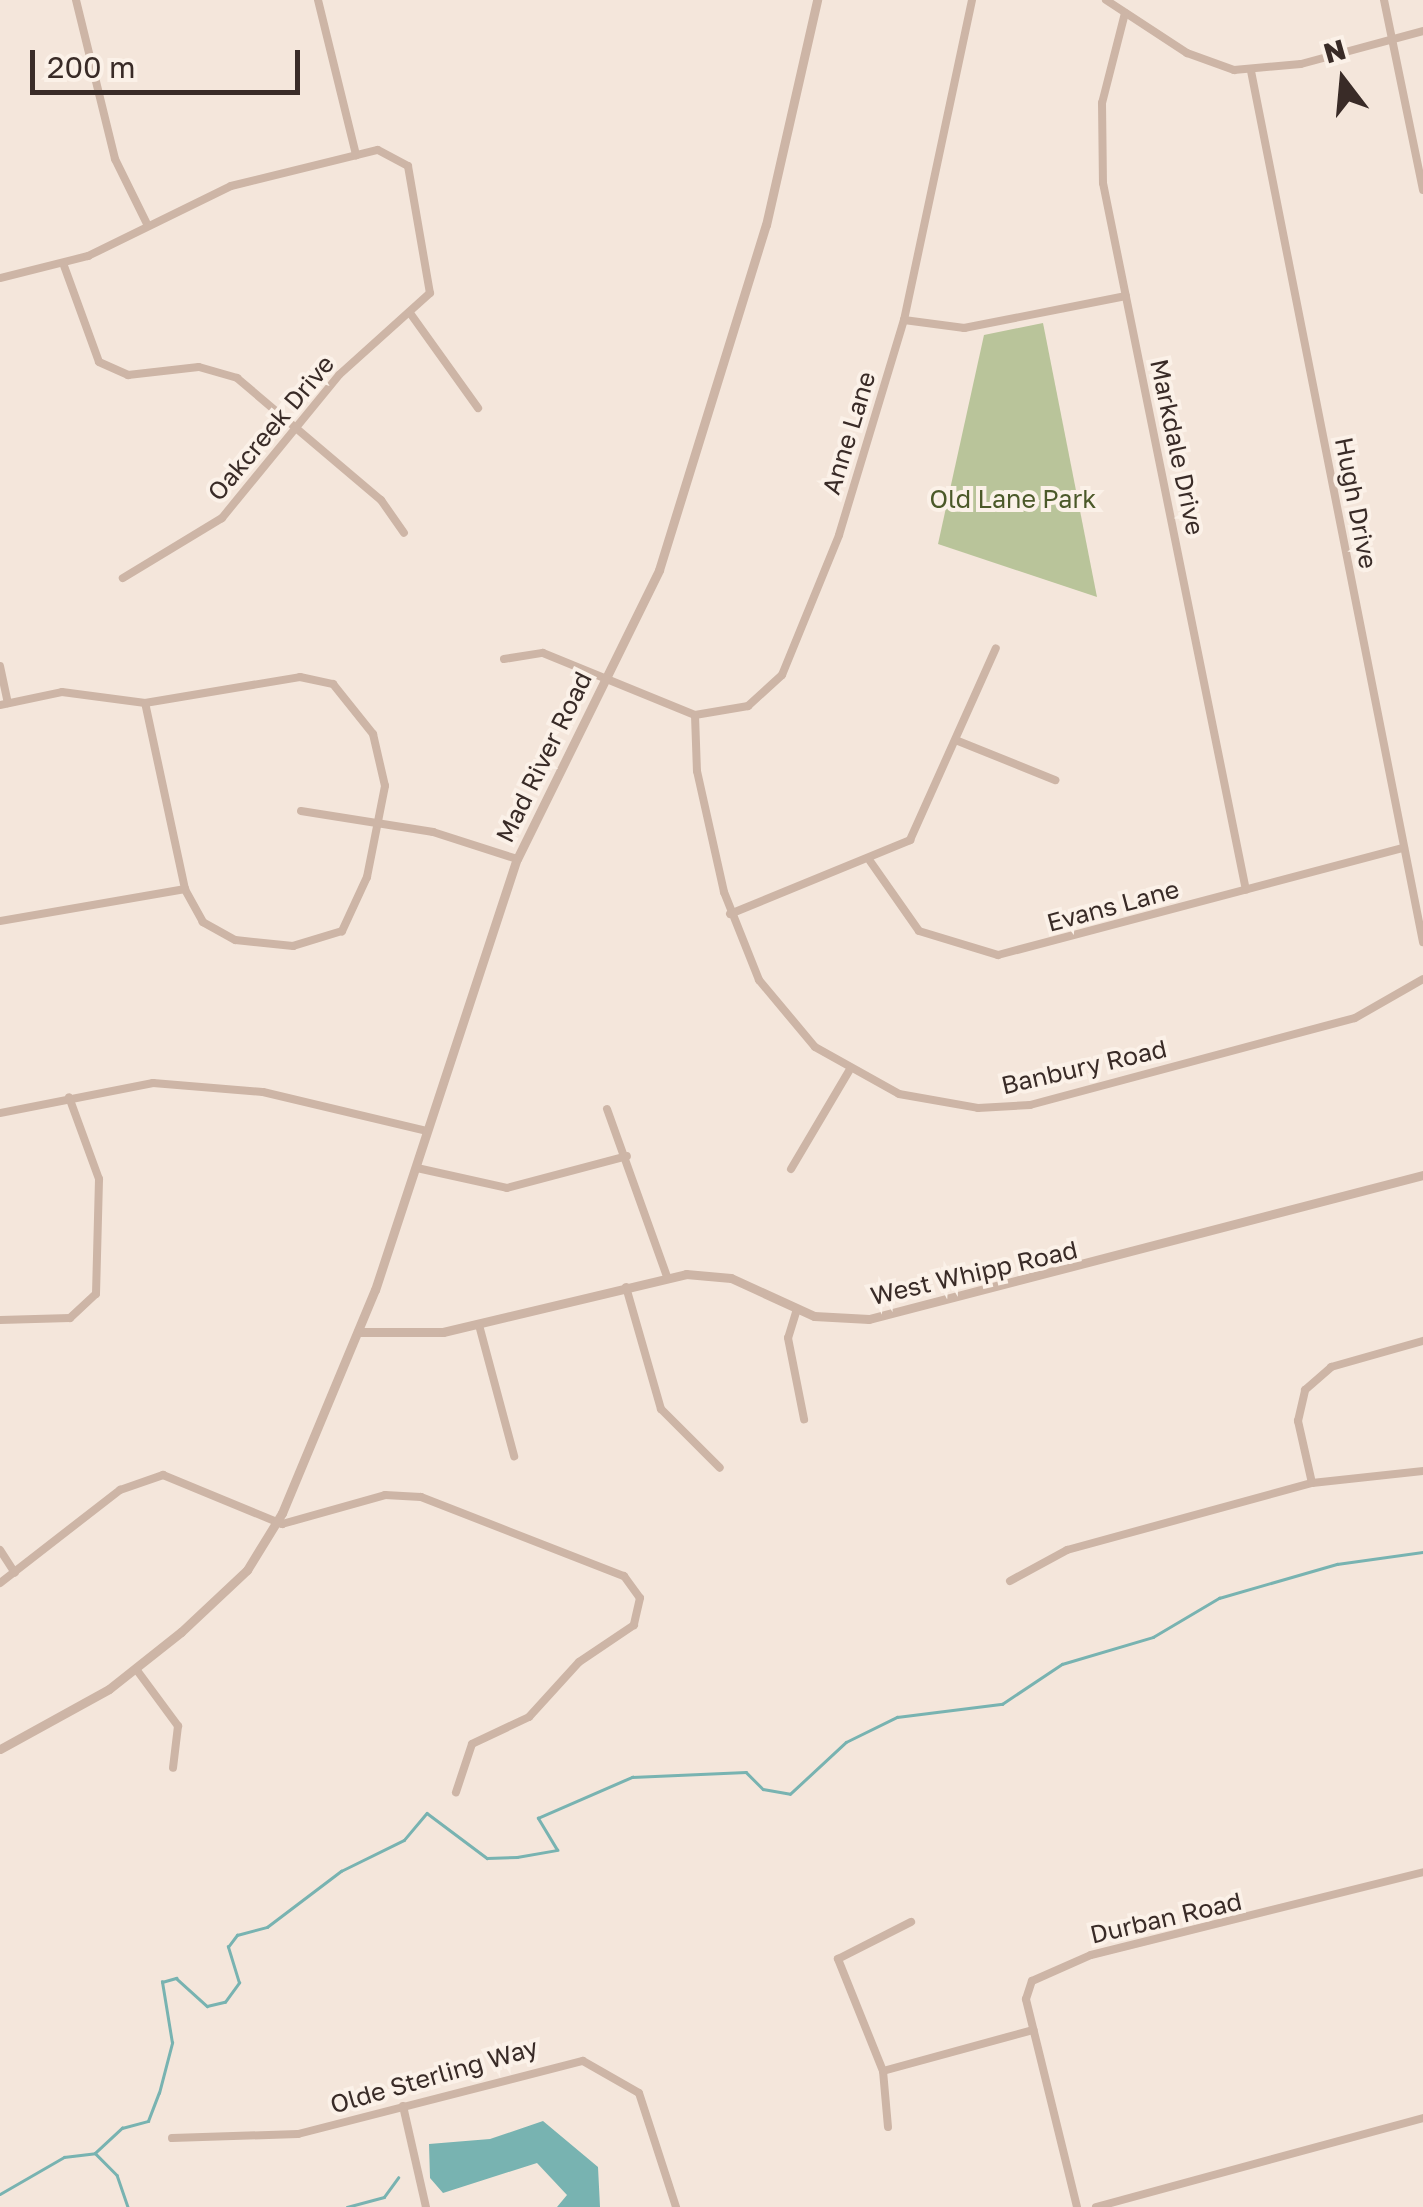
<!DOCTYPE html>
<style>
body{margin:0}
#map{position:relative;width:1423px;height:2207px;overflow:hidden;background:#f4e6db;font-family:"Golos Text",sans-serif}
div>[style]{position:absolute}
.green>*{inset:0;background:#b9c49a}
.water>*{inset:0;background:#78b3b1}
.stream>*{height:2.5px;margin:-1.25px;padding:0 1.25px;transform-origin:1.25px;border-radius:1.25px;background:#78b3b1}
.minor>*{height:8px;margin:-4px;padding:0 4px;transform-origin:4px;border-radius:4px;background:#cdb5a6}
.tertiary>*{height:9px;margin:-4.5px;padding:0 4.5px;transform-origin:4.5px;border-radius:4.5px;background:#cdb5a6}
span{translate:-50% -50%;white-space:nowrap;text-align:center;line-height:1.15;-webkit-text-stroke:8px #fbf1e8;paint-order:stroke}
.street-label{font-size:25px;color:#392b27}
.park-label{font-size:25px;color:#4b5929}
.north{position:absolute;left:1293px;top:30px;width:100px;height:100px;-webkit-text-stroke:8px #fbf1e8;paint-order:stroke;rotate:344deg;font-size:28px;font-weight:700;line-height:40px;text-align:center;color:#392b27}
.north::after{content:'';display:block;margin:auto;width:35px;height:45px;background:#392b27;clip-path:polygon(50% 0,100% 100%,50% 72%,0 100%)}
.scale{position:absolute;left:30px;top:50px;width:270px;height:45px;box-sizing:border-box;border:5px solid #392b27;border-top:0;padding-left:12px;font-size:30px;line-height:35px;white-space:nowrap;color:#392b27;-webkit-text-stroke:8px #fbf1e8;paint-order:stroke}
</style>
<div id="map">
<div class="green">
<i style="clip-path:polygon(1043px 323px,1097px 597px,938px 544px,984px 335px)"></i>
</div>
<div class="water">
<i style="clip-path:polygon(543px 2121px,598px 2167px,600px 2207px,557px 2207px,567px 2195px,537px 2163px,443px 2193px,430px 2178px,429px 2144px,490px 2139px)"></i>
</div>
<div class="stream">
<i style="left:95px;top:2153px;width:37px;rotate:-43deg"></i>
<i style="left:122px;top:2128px;width:27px;rotate:-15deg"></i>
<i style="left:148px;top:2121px;width:30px;rotate:-69deg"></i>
<i style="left:159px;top:2093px;width:52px;rotate:-75.4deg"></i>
<i style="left:172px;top:2043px;width:62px;rotate:-99.3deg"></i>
<i style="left:162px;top:1982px;width:15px;rotate:-16deg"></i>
<i style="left:176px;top:1978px;width:42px;rotate:42.1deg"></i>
<i style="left:207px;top:2006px;width:18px;rotate:-13deg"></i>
<i style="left:225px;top:2002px;width:24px;rotate:-54deg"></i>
<i style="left:239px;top:1983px;width:38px;rotate:-107deg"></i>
<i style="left:228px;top:1947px;width:15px;rotate:-53deg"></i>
<i style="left:237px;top:1935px;width:31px;rotate:-15deg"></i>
<i style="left:267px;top:1927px;width:93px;rotate:-37.1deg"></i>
<i style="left:341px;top:1871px;width:70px;rotate:-26.2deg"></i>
<i style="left:404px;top:1840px;width:35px;rotate:-50deg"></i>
<i style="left:427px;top:1813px;width:75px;rotate:36.9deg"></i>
<i style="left:487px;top:1858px;width:30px;rotate:-2deg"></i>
<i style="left:517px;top:1857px;width:41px;rotate:-9.9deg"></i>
<i style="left:557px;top:1850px;width:37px;rotate:-121deg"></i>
<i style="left:538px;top:1818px;width:103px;rotate:-23.6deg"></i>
<i style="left:632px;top:1777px;width:114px;rotate:-2.5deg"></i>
<i style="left:746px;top:1772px;width:24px;rotate:45deg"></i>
<i style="left:763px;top:1789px;width:27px;rotate:10deg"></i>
<i style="left:790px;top:1794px;width:76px;rotate:-42.9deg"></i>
<i style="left:846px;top:1742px;width:57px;rotate:-26.1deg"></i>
<i style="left:897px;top:1717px;width:106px;rotate:-7.1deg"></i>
<i style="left:1002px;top:1704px;width:72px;rotate:-33.7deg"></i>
<i style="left:1062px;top:1664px;width:95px;rotate:-16.5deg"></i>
<i style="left:1153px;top:1637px;width:77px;rotate:-30.6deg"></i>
<i style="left:1219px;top:1598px;width:123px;rotate:-16.1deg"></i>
<i style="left:1337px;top:1564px;width:87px;rotate:-7.9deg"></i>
<i style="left:0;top:2194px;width:74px;rotate:-30deg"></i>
<i style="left:64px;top:2157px;width:31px;rotate:-7deg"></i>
<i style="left:95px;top:2153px;width:31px;rotate:45deg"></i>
<i style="left:117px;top:2175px;width:34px;rotate:71deg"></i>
<i style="left:347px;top:2207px;width:38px;rotate:-15deg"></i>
<i style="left:384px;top:2197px;width:24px;rotate:-54deg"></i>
</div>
<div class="minor">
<i style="left:76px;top:0;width:164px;rotate:76.2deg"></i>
<i style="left:115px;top:159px;width:72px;rotate:63.8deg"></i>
<i style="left:318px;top:0;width:160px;rotate:76.2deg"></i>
<i style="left:1106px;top:0;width:97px;rotate:33.2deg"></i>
<i style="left:1187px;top:53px;width:50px;rotate:19.9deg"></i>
<i style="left:1234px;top:70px;width:67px;rotate:-5.1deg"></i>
<i style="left:1301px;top:64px;width:126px;rotate:-15.1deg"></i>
<i style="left:1384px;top:0;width:194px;rotate:78.4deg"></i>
<i style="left:1125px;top:13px;width:93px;rotate:104.3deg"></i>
<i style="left:1102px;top:103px;width:80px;rotate:89.3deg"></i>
<i style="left:1103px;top:183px;width:721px;rotate:78.57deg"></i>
<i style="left:1251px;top:71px;width:888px;rotate:78.83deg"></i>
<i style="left:63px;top:263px;width:105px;rotate:70deg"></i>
<i style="left:99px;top:362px;width:32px;rotate:24deg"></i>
<i style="left:128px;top:375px;width:71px;rotate:-6.4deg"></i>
<i style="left:199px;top:367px;width:40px;rotate:16deg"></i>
<i style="left:237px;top:378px;width:189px;rotate:40.3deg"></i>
<i style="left:381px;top:500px;width:40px;rotate:55.1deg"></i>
<i style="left:0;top:278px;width:91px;rotate:-14deg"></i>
<i style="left:88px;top:256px;width:159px;rotate:-26.1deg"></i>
<i style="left:231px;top:186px;width:151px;rotate:-13.8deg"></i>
<i style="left:378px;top:150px;width:34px;rotate:28deg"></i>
<i style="left:408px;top:166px;width:129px;rotate:80.2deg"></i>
<i style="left:430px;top:293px;width:122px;rotate:138deg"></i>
<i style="left:339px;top:375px;width:185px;rotate:129.3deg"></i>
<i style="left:222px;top:518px;width:116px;rotate:148.8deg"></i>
<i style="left:410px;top:313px;width:117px;rotate:54.4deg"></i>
<i style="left:904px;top:320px;width:61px;rotate:7.6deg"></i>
<i style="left:964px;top:328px;width:165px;rotate:-11.2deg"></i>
<i style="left:504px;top:659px;width:39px;rotate:-9deg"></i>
<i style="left:543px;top:653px;width:164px;rotate:22.2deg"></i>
<i style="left:695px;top:715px;width:54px;rotate:-9.6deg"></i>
<i style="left:748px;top:706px;width:46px;rotate:-42.4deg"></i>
<i style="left:782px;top:675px;width:151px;rotate:-67.8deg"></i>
<i style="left:839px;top:535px;width:225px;rotate:-73.2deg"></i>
<i style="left:904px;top:320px;width:327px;rotate:-78deg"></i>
<i style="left:0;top:666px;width:38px;rotate:78deg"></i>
<i style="left:0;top:705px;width:63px;rotate:-11.8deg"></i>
<i style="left:62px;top:692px;width:84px;rotate:7.5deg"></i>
<i style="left:145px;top:703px;width:157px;rotate:-9.5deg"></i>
<i style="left:300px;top:677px;width:34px;rotate:12deg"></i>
<i style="left:333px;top:684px;width:64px;rotate:51.3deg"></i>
<i style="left:373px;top:734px;width:53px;rotate:77deg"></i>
<i style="left:385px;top:786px;width:93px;rotate:101.2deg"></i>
<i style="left:367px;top:877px;width:60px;rotate:114.8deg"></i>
<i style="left:342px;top:931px;width:51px;rotate:163deg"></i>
<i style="left:293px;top:946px;width:58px;rotate:-174.1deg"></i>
<i style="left:235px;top:940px;width:37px;rotate:-151deg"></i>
<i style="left:203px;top:922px;width:38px;rotate:-119deg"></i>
<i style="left:185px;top:889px;width:190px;rotate:-102.1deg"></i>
<i style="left:695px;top:715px;width:56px;rotate:88deg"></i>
<i style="left:697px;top:771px;width:124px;rotate:77.4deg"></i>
<i style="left:724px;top:892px;width:95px;rotate:68.3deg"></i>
<i style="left:759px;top:980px;width:87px;rotate:50.1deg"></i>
<i style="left:815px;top:1047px;width:96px;rotate:29.2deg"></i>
<i style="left:899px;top:1094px;width:80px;rotate:10deg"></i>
<i style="left:978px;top:1108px;width:52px;rotate:-3.3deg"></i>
<i style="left:1030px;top:1105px;width:336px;rotate:-15deg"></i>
<i style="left:1355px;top:1018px;width:78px;rotate:-29.8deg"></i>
<i style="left:958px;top:741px;width:105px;rotate:21.9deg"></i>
<i style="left:301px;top:811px;width:134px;rotate:9deg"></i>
<i style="left:433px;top:832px;width:88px;rotate:17.8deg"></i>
<i style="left:870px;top:861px;width:85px;rotate:55deg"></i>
<i style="left:919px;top:931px;width:83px;rotate:16.9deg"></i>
<i style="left:998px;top:955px;width:420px;rotate:-14.8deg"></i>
<i style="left:730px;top:914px;width:195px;rotate:-22.3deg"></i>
<i style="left:910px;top:840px;width:210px;rotate:-65.9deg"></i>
<i style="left:0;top:921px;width:188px;rotate:-9.8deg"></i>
<i style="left:607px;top:1109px;width:178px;rotate:70.3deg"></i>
<i style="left:0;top:1113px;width:156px;rotate:-11.1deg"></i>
<i style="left:153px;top:1083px;width:110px;rotate:4.7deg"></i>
<i style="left:263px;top:1092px;width:169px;rotate:13.4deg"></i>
<i style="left:417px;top:1168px;width:92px;rotate:12.5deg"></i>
<i style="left:507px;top:1188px;width:124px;rotate:-14.9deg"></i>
<i style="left:791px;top:1169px;width:114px;rotate:-59.4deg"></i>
<i style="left:626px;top:1287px;width:127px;rotate:74deg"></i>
<i style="left:661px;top:1409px;width:83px;rotate:45deg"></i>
<i style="left:797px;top:1309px;width:30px;rotate:107deg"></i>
<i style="left:788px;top:1338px;width:83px;rotate:78.8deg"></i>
<i style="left:0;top:1320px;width:70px;rotate:-1.6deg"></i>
<i style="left:70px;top:1318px;width:35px;rotate:-43deg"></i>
<i style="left:96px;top:1294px;width:115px;rotate:-88.5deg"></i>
<i style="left:99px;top:1179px;width:87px;rotate:-110.1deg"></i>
<i style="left:479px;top:1325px;width:136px;rotate:75deg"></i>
<i style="left:1312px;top:1483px;width:64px;rotate:-102.7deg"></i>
<i style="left:1298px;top:1421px;width:32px;rotate:-77deg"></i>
<i style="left:1305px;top:1390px;width:35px;rotate:-41deg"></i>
<i style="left:1331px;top:1367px;width:96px;rotate:-15.8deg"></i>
<i style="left:0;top:1550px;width:27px;rotate:57deg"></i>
<i style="left:1010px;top:1581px;width:65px;rotate:-28.5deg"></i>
<i style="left:1067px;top:1550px;width:254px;rotate:-15.3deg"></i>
<i style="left:1312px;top:1483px;width:112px;rotate:-6.2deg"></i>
<i style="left:0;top:1583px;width:152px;rotate:-37.8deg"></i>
<i style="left:120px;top:1490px;width:46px;rotate:-19.2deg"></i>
<i style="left:163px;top:1475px;width:129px;rotate:22.4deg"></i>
<i style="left:282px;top:1524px;width:107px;rotate:-15.7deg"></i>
<i style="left:385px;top:1495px;width:36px;rotate:3deg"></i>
<i style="left:421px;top:1497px;width:218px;rotate:21.3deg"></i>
<i style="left:624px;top:1576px;width:27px;rotate:54deg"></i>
<i style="left:640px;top:1598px;width:28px;rotate:103deg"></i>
<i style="left:634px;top:1625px;width:66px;rotate:146.1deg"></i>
<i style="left:579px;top:1662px;width:74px;rotate:132.3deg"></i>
<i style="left:529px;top:1717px;width:63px;rotate:154.7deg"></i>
<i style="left:472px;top:1744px;width:51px;rotate:108.4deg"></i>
<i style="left:136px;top:1669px;width:71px;rotate:53.6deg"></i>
<i style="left:178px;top:1726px;width:42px;rotate:96.8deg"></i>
<i style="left:883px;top:2071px;width:156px;rotate:-15.3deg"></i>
<i style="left:403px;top:2106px;width:104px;rotate:77.2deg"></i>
<i style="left:888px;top:2127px;width:56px;rotate:-95.1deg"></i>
<i style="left:883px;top:2071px;width:121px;rotate:-111.9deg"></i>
<i style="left:838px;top:1959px;width:82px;rotate:-26.9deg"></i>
<i style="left:172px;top:2138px;width:126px;rotate:-1.8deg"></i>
<i style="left:298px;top:2134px;width:294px;rotate:-14.4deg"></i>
<i style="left:583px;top:2061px;width:64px;rotate:29.7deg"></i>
<i style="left:639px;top:2093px;width:120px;rotate:72deg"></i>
<i style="left:1077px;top:2207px;width:214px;rotate:-103.8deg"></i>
<i style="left:1026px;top:1999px;width:19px;rotate:-72deg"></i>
<i style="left:1032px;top:1981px;width:64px;rotate:-23.8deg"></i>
<i style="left:1091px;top:1955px;width:342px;rotate:-14deg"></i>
<i style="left:1096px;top:2207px;width:339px;rotate:-15.2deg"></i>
</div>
<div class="tertiary">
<i style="left:358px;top:1332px;width:85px"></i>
<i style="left:443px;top:1332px;width:250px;rotate:-13.4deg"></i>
<i style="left:686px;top:1274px;width:45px;rotate:5.1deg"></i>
<i style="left:731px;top:1278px;width:91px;rotate:24.6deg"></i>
<i style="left:814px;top:1316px;width:55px;rotate:3.1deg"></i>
<i style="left:869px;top:1319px;width:572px;rotate:-14.57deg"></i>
<i style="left:0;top:1749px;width:124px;rotate:-28.8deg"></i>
<i style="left:109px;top:1689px;width:92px;rotate:-38.4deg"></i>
<i style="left:181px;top:1632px;width:91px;rotate:-43.2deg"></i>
<i style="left:247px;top:1570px;width:67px;rotate:-58.4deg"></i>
<i style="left:282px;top:1513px;width:242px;rotate:-67.4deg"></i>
<i style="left:375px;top:1290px;width:454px;rotate:-71.8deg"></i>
<i style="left:517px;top:859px;width:322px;rotate:-63.8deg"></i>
<i style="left:659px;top:570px;width:361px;rotate:-72.8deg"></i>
<i style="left:766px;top:225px;width:231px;rotate:-77.2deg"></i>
</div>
<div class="street-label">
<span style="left:271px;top:428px;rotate:-50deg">Oakcreek Drive</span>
<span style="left:849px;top:433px;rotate:-73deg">Anne Lane</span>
<span style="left:1177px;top:447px;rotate:78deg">Markdale Drive</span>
<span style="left:1356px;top:503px;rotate:79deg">Hugh Drive</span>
<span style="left:544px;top:757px;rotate:-64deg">Mad River Road</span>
<span style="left:1113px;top:906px;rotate:-15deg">Evans Lane</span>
<span style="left:1084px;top:1067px;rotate:-13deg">Banbury Road</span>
<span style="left:974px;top:1273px;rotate:-13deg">West Whipp Road</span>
<span style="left:1166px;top:1918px;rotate:-13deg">Durban Road</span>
<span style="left:434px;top:2076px;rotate:-16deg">Olde Sterling Way</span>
</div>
<div class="park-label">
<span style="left:1013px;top:499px">Old Lane Park</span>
</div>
<div class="north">N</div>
<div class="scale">200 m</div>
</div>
